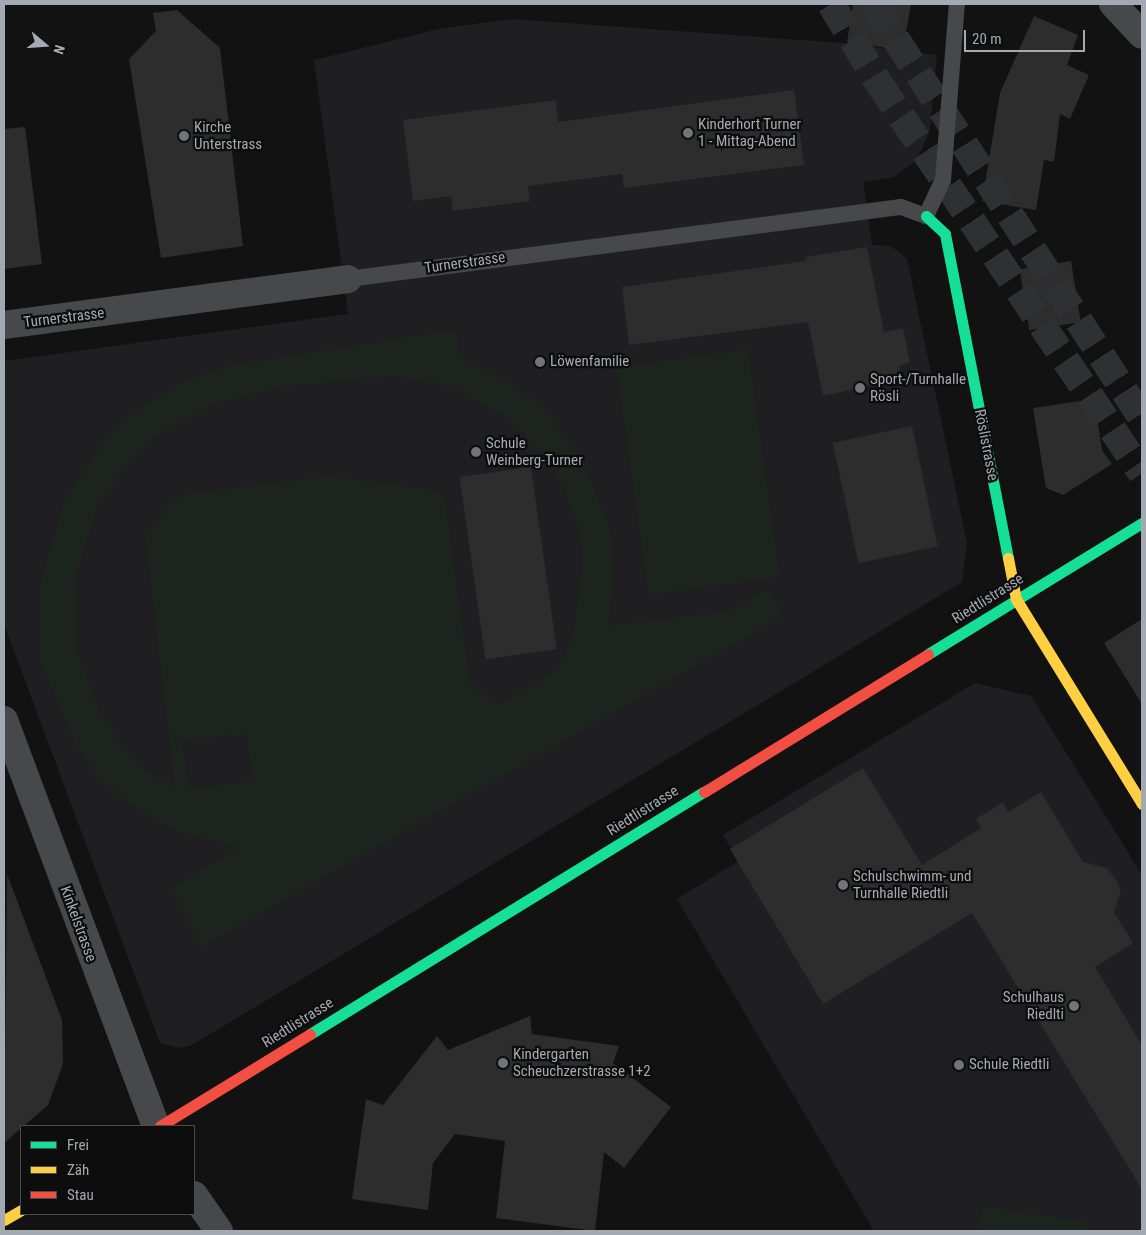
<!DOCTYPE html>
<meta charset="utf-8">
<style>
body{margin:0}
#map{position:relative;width:1146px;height:1235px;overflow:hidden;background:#121213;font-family:"Roboto Condensed",sans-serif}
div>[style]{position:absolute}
.built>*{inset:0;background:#1f1f21}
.green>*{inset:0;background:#1d231d;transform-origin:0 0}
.building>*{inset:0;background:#2d2d2e;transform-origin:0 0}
.highway-tunnel>*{height:28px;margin-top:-14px;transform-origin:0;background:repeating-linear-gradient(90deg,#2f3033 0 28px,transparent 0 42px)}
.lane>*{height:16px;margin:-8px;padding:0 8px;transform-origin:8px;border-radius:8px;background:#47484b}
.street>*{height:28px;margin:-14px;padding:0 14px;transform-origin:14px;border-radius:14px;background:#47484b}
.fast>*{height:11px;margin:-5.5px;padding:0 5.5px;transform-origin:5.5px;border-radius:5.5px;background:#16e098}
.slow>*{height:11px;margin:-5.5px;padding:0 5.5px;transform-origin:5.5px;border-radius:5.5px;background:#ffcf43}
.jam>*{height:11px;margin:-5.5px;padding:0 5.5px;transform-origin:5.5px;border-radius:5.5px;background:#f24e42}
.dots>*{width:14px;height:14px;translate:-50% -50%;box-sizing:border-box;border:2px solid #0d0d0e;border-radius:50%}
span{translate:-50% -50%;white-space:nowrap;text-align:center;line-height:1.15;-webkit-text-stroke:4.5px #0d0d0e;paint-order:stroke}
.poi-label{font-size:15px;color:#a4aab3}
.left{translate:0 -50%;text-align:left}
.right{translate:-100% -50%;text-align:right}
.street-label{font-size:15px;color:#a4aab3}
.frame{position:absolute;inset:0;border:5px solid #a4aab3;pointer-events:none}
.legend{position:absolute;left:20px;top:1125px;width:175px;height:90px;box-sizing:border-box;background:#0d0d0e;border:1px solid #494c50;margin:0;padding:6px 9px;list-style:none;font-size:15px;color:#a4aab3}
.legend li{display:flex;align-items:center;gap:10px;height:25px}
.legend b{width:25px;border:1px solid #494c50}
.north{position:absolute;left:20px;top:20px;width:50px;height:50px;-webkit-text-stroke:4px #0d0d0e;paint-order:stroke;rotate:108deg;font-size:14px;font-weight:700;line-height:20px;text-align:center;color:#a4aab3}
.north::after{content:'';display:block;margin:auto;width:18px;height:22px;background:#a4aab3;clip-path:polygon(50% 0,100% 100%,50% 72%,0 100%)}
.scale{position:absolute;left:964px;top:30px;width:121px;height:22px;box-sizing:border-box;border:2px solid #a4aab3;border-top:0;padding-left:6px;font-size:15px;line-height:18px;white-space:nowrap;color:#a4aab3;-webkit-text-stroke:4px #0d0d0e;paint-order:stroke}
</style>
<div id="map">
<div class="built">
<i style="clip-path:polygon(512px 19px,842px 43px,937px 55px,930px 130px,923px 147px,914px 162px,894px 177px,863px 182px,872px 245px,891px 246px,907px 259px,967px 543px,962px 582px,192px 1045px,181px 1048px,160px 1043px,4px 624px,4px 361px,348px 314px,314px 60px,438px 29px)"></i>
<i style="clip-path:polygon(975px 683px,1031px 696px,1142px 875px,1142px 1231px,874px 1231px,677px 899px,739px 861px,723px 835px)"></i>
</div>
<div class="green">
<i style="clip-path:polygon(evenodd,456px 330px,460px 357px,515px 385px,544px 409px,581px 456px,611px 531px,614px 578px,608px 626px,729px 611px,768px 589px,784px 616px,201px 947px,171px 888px,238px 848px,173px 830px,124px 800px,92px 770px,76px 745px,40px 661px,39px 587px,64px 501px,103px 441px,136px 411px,185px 381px,236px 364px,456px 330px,395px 376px,453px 387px,508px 418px,540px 449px,563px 487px,579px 529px,583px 564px,573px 635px,557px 670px,496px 706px,470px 682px,445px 498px,434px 490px,328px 476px,186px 494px,168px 504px,145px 537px,175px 788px,143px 768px,120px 741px,100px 712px,76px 650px,75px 580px,97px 506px,128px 462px,155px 437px,213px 404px,287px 386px,395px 376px,456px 330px,246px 734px,253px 781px,189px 789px,182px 740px,246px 734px)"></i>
<i style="left:748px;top:349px;width:230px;height:133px;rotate:82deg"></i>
<i style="clip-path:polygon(982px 1206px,1092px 1223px,1091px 1231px,979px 1231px)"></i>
</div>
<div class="building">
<i style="clip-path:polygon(853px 4px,911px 4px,903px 50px,847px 42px)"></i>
<i style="clip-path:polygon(177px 10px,220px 48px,243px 246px,161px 258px,129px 59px,156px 31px,153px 13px)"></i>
<i style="clip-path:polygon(1034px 16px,1078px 35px,1067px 65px,1089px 75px,1070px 119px,1060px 114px,1054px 162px,1044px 160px,1036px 210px,982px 201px,1000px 93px)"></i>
<i style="clip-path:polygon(794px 90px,804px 165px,624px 188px,622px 174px,528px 186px,530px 201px,453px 211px,451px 196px,413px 201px,403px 120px,556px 100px,558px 122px)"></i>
<i style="clip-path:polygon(25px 127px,42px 264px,4px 269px,4px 129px)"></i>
<i style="clip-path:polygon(867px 247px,884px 332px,903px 328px,910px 362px,899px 366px,902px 378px,823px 396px,808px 322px,629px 345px,622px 287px,806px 261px,806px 257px)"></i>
<i style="left:1071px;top:261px;width:62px;height:52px;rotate:81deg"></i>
<i style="clip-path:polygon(1094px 399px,1102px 450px,1112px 464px,1063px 495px,1046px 488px,1033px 408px)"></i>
<i style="left:912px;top:426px;width:123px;height:81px;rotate:78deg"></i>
<i style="left:531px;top:467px;width:184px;height:72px;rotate:82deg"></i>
<i style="clip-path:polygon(1142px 619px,1142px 704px,1104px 643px)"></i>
<i style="clip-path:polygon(863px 768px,922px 865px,981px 828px,976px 819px,1003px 802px,1008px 812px,1041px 792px,1083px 862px,1107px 868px,1116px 880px,1121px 890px,1114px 912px,1133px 943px,1095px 967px,1142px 1045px,1142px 1189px,972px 913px,823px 1004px,730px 849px)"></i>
<i style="clip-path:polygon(7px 874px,62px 1020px,63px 1064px,48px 1105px,4px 1143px)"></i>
<i style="clip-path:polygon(530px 1016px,532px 1034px,619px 1046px,613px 1063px,671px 1107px,624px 1168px,604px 1152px,595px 1231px,496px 1218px,505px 1141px,455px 1134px,433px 1163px,428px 1210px,352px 1199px,366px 1099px,383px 1105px,437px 1036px,448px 1050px)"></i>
</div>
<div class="highway-tunnel">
<i style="left:831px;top:4px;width:91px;rotate:58.9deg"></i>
<i style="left:878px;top:82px;width:472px;rotate:56deg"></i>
<i style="left:873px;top:4px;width:495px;rotate:57deg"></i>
</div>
<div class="lane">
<i style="left:348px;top:279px;width:558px;rotate:-7.42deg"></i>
<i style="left:901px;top:207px;width:27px;rotate:20deg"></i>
<i style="left:926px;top:216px;width:40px;rotate:-65deg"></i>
<i style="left:943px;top:180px;width:177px;rotate:-85.5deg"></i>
</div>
<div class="street">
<i style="left:1113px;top:4px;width:42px;rotate:46.9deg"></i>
<i style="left:4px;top:325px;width:347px;rotate:-7.6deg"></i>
<i style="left:4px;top:720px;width:434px;rotate:69.5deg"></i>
<i style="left:194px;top:1195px;width:44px;rotate:55.2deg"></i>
</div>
<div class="fast">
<i style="left:926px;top:216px;width:26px;rotate:43deg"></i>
<i style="left:945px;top:234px;width:330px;rotate:79deg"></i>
<i style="left:928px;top:654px;width:251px;rotate:-31.5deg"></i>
<i style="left:310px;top:1034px;width:462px;rotate:-31.6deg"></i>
</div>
<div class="slow">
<i style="left:1008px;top:558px;width:42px;rotate:79deg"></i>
<i style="left:1016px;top:599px;width:241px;rotate:58.4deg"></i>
<i style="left:4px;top:1220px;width:20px;rotate:-30deg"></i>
</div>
<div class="jam">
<i style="left:704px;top:792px;width:263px;rotate:-31.6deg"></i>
<i style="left:160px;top:1126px;width:176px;rotate:-31.5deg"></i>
</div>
<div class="dots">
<i style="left:688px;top:133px;background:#71757b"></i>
<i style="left:184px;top:136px;background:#71757b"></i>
<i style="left:540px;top:362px;background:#71757b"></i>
<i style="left:860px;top:388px;background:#71757b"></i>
<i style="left:476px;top:452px;background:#71757b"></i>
<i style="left:843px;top:885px;background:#71757b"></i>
<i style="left:1074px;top:1006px;background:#71757b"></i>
<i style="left:503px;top:1063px;background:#71757b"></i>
<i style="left:959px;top:1065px;background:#71757b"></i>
</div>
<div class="poi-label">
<span class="left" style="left:698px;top:133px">Kinderhort Turner<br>1 - Mittag-Abend</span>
<span class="left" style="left:194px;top:136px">Kirche<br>Unterstrass</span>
<span class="left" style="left:550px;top:362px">Löwenfamilie</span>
<span class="left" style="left:870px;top:388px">Sport-/Turnhalle<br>Rösli</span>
<span class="left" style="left:486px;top:452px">Schule<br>Weinberg-Turner</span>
<span class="left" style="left:853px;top:885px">Schulschwimm- und<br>Turnhalle Riedtli</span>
<span class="right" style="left:1064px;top:1006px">Schulhaus<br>Riedlti</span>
<span class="left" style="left:513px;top:1063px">Kindergarten<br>Scheuchzerstrasse 1+2</span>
<span class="left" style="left:969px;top:1065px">Schule Riedtli</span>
</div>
<div class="street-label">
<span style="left:465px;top:263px;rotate:-8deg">Turnerstrasse</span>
<span style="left:64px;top:318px;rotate:-7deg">Turnerstrasse</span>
<span style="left:986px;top:445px;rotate:79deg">Röslistrasse</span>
<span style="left:988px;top:599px;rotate:-32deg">Riedtlistrasse</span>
<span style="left:643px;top:811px;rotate:-32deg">Riedtlistrasse</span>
<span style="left:78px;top:924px;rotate:70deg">Kinkelstrasse</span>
<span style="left:298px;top:1023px;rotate:-32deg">Riedtlistrasse</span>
</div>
<div class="frame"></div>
<ul class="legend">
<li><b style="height:6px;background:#16e098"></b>Frei</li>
<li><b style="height:6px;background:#ffcf43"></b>Zäh</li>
<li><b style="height:6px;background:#f24e42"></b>Stau</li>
</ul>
<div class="north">N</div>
<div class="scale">20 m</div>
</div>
